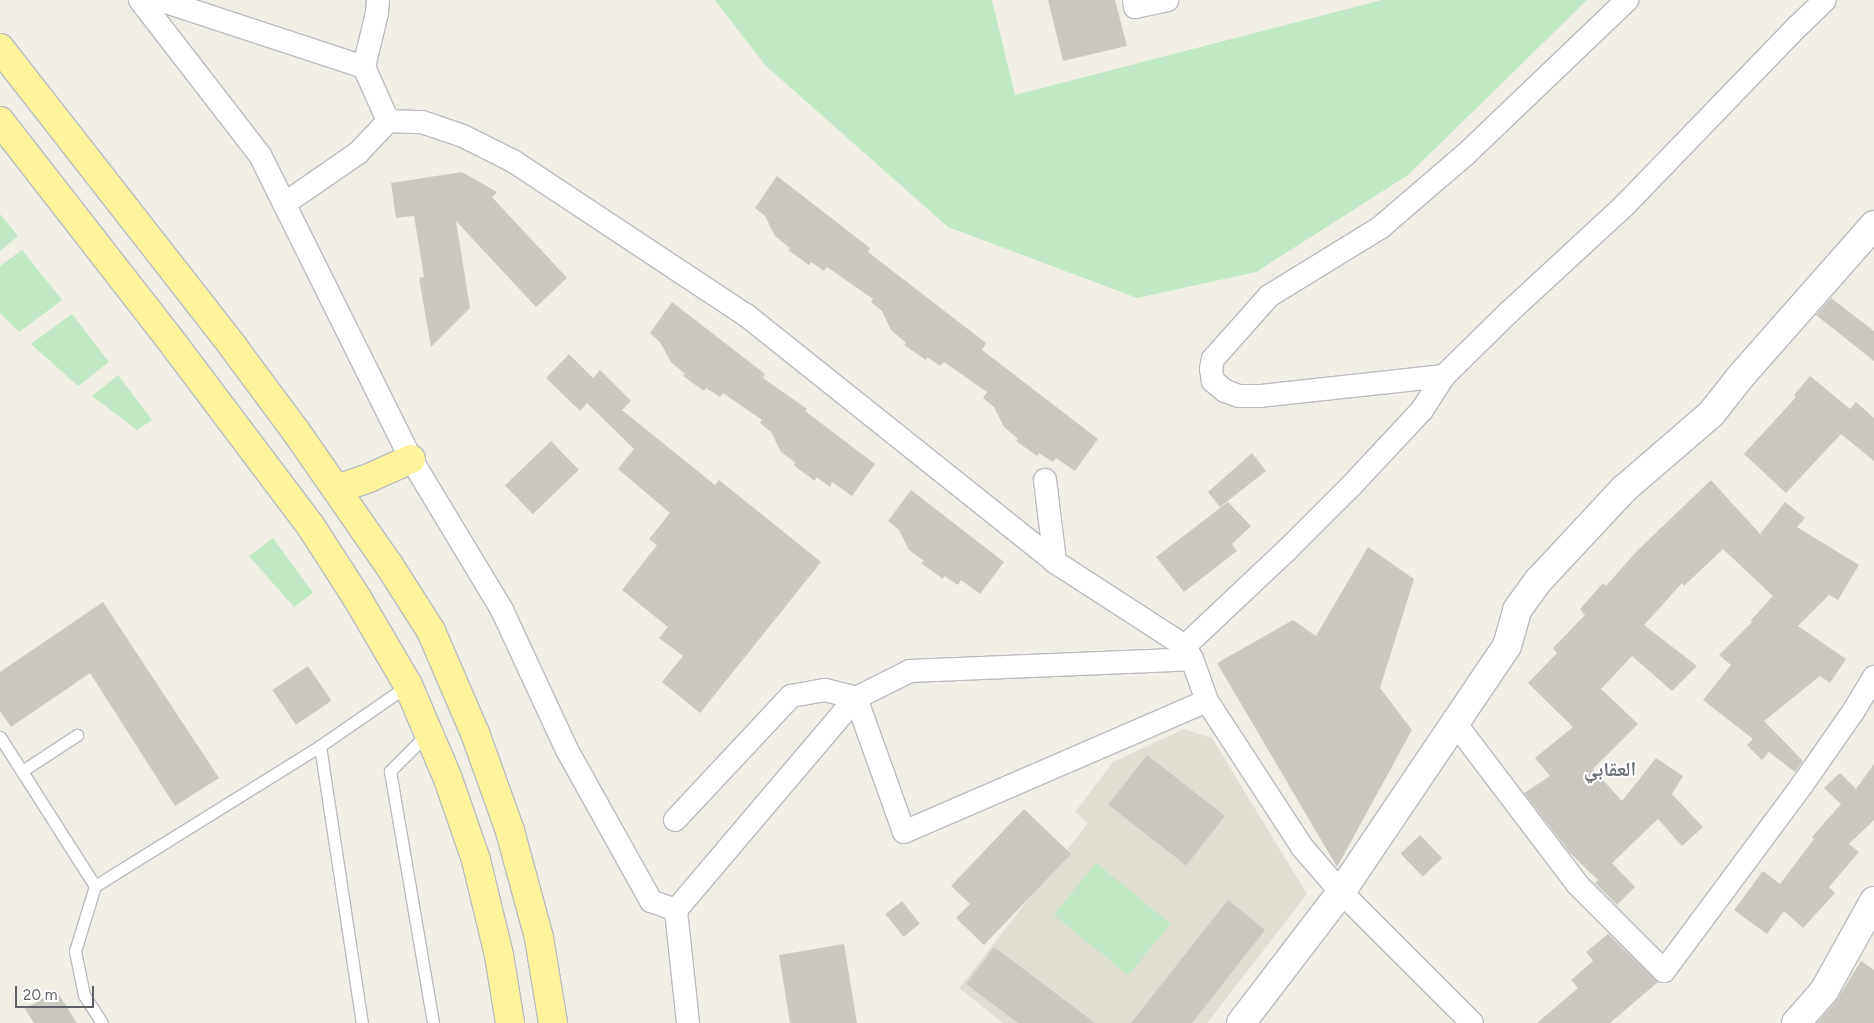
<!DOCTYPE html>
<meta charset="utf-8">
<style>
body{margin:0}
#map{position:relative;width:1874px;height:1023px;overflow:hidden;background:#f0eee5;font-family:Figtree,"Noto Naskh Arabic",sans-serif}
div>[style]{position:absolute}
.education>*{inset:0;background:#e0ded3}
.green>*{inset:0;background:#c1e8c5;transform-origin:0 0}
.building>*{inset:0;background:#cbc8c2;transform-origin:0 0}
.roads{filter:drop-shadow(1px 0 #babcc1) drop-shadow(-1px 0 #babcc1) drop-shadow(0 1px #babcc1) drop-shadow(0 -1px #babcc1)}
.service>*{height:11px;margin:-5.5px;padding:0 5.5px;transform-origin:5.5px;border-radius:5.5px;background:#fff}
.minor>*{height:22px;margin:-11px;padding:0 11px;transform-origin:11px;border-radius:11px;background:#fff}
.secondary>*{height:28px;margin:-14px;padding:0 14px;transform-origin:14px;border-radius:14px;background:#fff}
.trunk>*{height:28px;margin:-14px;padding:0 14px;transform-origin:14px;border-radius:14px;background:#fff49c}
span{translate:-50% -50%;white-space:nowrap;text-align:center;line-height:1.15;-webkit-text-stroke:4px #fff;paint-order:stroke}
.quarter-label{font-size:20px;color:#6e7278;font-weight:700}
.scale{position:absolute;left:15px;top:986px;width:79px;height:22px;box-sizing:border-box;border:2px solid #5d6066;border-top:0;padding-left:6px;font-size:15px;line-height:18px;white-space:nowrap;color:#5d6066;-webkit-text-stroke:4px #fff;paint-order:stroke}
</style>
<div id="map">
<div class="education">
<i style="clip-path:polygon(1184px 729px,1212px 738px,1307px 894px,1207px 1023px,1003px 1023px,959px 988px,1088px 823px,1075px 812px,1113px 762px)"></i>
</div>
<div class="green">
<i style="clip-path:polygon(715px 0,992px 0,1015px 95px,1382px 0,1587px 0,1408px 175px,1256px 272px,1137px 298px,948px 227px,765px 65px)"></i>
<i style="clip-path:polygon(0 214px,18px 236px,0 251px)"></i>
<i style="clip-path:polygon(22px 250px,62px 300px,19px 332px,0 313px,0 266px)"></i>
<i style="clip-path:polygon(72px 314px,109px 362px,78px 386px,31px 344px)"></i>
<i style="clip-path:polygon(118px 375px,152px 420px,137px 430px,92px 396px)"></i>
<i style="clip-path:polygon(273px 538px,313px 593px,294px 607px,249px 556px)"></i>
<i style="left:1096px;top:863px;width:96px;height:67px;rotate:39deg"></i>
</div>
<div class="building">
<i style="clip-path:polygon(1048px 0,1115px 0,1127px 46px,1063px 61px)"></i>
<i style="clip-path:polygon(462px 172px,497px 192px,492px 197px,567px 278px,536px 307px,456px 221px,470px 308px,431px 347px,419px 278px,424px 277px,414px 216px,396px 218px,391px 183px)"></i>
<i style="clip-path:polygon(777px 176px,870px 248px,868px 252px,986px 343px,982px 350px,1098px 439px,1075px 471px,1056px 458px,1053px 462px,1039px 453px,1037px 456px,1016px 441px,1018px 439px,1004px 427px,994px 407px,983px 398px,987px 392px,944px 362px,940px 366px,927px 357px,926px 360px,904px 345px,906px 343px,891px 330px,882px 311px,871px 302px,873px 299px,827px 267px,824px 271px,811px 262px,809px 265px,788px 250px,790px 248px,775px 236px,765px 216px,755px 208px)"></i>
<i style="clip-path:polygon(1831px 298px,1874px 331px,1874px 361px,1816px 315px)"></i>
<i style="clip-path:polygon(672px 302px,765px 374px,763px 378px,807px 409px,805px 411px,875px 464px,852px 496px,832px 482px,830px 487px,816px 477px,815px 481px,793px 465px,796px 463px,781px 452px,771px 432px,760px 423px,762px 420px,723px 393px,720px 397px,706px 388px,704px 391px,683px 376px,685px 374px,671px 362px,660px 342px,650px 333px)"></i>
<i style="clip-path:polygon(569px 354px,593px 378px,600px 370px,631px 401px,622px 410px,715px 485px,719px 480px,821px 562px,700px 713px,662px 682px,683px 656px,659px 638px,668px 627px,622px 590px,657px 545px,649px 539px,670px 513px,618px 469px,634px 449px,587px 403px,580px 411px,546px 378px)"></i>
<i style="clip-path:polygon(1810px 376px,1850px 409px,1856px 402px,1874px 418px,1874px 461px,1841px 434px,1786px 493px,1744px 454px,1796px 397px,1794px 395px)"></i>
<i style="left:551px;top:441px;width:40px;height:64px;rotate:46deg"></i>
<i style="clip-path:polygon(1252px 453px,1266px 471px,1220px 507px,1208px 492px)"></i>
<i style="clip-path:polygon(1711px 480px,1760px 534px,1785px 502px,1805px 518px,1797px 527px,1859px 565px,1838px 600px,1829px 595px,1798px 626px,1846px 659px,1830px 683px,1820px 676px,1764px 721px,1803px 761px,1795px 772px,1769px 752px,1762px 760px,1747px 745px,1753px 739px,1703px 700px,1731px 665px,1719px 655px,1752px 622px,1751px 620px,1773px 596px,1723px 549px,1684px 586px,1682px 583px,1644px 625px,1697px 666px,1672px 691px,1632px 656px,1601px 689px,1638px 724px,1593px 769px,1622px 801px,1656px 758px,1683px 776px,1672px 794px,1703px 827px,1682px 846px,1658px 819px,1612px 863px,1635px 887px,1617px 905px,1595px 883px,1598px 880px,1570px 853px,1524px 793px,1550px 776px,1535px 758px,1573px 727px,1528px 683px,1557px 653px,1553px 648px,1585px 615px,1580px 609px,1603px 583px,1606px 586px,1637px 551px)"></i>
<i style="clip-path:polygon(911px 490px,1004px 562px,980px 594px,961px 580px,958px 585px,944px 576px,943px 579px,921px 563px,924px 561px,909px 550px,899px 530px,888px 521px)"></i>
<i style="clip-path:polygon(1228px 502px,1251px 526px,1232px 544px,1237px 551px,1184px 592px,1156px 557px)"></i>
<i style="clip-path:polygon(1368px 547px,1414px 579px,1380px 688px,1412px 730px,1337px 867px,1217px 663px,1293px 620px,1316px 636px)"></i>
<i style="clip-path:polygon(103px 602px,219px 778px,175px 806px,90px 673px,11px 727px,0 711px,0 672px)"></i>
<i style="left:308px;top:666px;width:42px;height:43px;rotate:56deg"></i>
<i style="left:1147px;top:755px;width:99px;height:63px;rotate:38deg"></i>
<i style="clip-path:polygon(1874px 764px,1874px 820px,1849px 844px,1859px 852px,1829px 887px,1835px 893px,1803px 928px,1784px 911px,1767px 934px,1734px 910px,1763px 871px,1780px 884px,1814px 839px,1812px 837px,1841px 804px,1824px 788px,1840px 773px,1856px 789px)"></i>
<i style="clip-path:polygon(1024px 809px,1071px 854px,984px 945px,956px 918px,970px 904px,951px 886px)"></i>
<i style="left:1420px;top:835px;width:32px;height:27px;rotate:46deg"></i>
<i style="clip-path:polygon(1228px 900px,1265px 930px,1192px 1023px,1131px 1023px)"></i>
<i style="left:902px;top:901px;width:29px;height:21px;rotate:52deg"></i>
<i style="clip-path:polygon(1608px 934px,1658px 982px,1610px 1023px,1537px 1023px,1578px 988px,1571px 980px,1593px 961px,1586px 952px)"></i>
<i style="clip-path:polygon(844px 944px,857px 1023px,790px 1023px,779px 955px)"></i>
<i style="clip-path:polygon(994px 947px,1095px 1023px,1018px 1023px,966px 984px)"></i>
<i style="clip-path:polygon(1861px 961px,1874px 970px,1874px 1023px,1817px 1023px,1836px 1001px)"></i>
<i style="clip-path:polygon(56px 990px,77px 1023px,34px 1023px,25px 1009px)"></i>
</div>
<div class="roads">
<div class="service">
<i style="left:428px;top:733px;width:54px;rotate:135deg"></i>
<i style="left:390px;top:771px;width:256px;rotate:80.3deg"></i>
<i style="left:0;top:737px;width:177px;rotate:57.5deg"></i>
<i style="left:320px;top:746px;width:280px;rotate:81.4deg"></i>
<i style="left:22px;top:771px;width:66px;rotate:-33.2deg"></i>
<i style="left:102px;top:1023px;width:33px;rotate:-123deg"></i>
<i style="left:84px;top:995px;width:45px;rotate:-101.6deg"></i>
<i style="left:75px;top:951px;width:68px;rotate:-72.9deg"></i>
<i style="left:95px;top:886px;width:265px;rotate:-31.9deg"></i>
<i style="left:320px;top:746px;width:107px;rotate:-34.7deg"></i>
</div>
<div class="minor">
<i style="left:140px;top:0;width:196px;rotate:52.3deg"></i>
<i style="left:260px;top:155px;width:339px;rotate:63.6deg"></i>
<i style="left:411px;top:459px;width:176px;rotate:58.9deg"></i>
<i style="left:502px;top:610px;width:154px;rotate:65.1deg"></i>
<i style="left:567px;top:750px;width:173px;rotate:60.9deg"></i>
<i style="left:651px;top:901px;width:27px;rotate:20deg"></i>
<i style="left:160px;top:0;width:215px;rotate:18.2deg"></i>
<i style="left:364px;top:67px;width:59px;rotate:66deg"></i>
<i style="left:1134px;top:0;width:7px;rotate:82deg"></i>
<i style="left:1135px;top:7px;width:33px;rotate:-12deg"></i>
<i style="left:364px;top:67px;width:56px;rotate:-76.5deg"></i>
<i style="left:377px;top:13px;width:13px;rotate:-86deg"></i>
<i style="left:284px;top:204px;width:90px;rotate:-34.6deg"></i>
<i style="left:358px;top:153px;width:44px;rotate:-46.8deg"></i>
<i style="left:388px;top:121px;width:34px;rotate:2deg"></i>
<i style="left:422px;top:122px;width:43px;rotate:18.9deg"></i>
<i style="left:463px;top:136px;width:56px;rotate:26.6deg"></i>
<i style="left:513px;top:161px;width:279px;rotate:33.5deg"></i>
<i style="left:746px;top:315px;width:396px;rotate:38.6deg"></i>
<i style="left:1055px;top:562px;width:155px;rotate:32.9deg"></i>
<i style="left:1185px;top:646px;width:15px;rotate:62deg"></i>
<i style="left:1192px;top:659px;width:45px;rotate:70.3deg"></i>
<i style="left:1207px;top:701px;width:174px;rotate:56.9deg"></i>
<i style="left:1302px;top:847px;width:60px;rotate:49.1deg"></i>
<i style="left:1341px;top:892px;width:185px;rotate:45deg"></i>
<i style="left:1444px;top:376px;width:186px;rotate:173.8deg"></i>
<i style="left:1259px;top:396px;width:20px;rotate:180deg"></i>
<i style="left:1239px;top:396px;width:15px;rotate:-160deg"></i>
<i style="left:1225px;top:391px;width:16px;rotate:-140deg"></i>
<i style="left:1213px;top:381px;width:12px;rotate:-99deg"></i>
<i style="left:1211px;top:369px;width:10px;rotate:-79deg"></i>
<i style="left:1213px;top:359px;width:84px;rotate:-48.4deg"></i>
<i style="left:1269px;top:296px;width:132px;rotate:-31.6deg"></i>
<i style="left:1381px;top:227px;width:112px;rotate:-40.7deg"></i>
<i style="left:1466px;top:154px;width:223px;rotate:-43.7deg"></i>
<i style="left:1045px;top:480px;width:83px;rotate:83deg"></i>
<i style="left:1185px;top:646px;width:140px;rotate:-43.3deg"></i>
<i style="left:1287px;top:550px;width:92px;rotate:-45deg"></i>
<i style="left:1352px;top:485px;width:103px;rotate:-47deg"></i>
<i style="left:1422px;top:410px;width:40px;rotate:-57.1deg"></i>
<i style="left:1444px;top:376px;width:90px;rotate:-44.5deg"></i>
<i style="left:1508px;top:313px;width:158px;rotate:-42.7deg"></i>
<i style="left:1624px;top:206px;width:250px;rotate:-46deg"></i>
<i style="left:1798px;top:26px;width:37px;rotate:-44deg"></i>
<i style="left:856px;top:698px;width:142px;rotate:70.3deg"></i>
<i style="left:904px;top:832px;width:330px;rotate:-23.4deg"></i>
<i style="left:1455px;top:723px;width:202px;rotate:52.8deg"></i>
<i style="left:1577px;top:884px;width:123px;rotate:45deg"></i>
<i style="left:1664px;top:971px;width:232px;rotate:-53.4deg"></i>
<i style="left:1802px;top:785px;width:89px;rotate:-55.1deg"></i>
<i style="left:1853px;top:712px;width:41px;rotate:-59deg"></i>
<i style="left:675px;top:820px;width:170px;rotate:-46.9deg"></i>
<i style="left:791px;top:696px;width:35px;rotate:-10deg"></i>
<i style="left:825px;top:690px;width:32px;rotate:14deg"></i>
<i style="left:688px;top:1023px;width:114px;rotate:-96.1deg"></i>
<i style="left:676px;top:910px;width:278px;rotate:-49.7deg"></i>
<i style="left:856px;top:698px;width:60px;rotate:-26.6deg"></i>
<i style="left:910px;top:671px;width:282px;rotate:-2.4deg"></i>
</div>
<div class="secondary">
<i style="left:1241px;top:1023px;width:165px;rotate:-52.6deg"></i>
<i style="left:1341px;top:892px;width:297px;rotate:-56deg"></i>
<i style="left:1507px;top:646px;width:37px;rotate:-74deg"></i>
<i style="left:1517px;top:610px;width:37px;rotate:-54deg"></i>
<i style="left:1539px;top:580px;width:125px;rotate:-47deg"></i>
<i style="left:1624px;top:489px;width:115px;rotate:-40.8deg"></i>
<i style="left:1711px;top:414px;width:48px;rotate:-51.7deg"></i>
<i style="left:1741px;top:376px;width:201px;rotate:-48.6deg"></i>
<i style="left:1796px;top:1023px;width:43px;rotate:-48.8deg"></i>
<i style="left:1824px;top:991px;width:103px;rotate:-60.9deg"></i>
</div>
<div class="trunk">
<i style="left:0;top:48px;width:380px;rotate:52deg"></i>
<i style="left:234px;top:348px;width:102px;rotate:53.4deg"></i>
<i style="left:295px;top:430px;width:165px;rotate:55.2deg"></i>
<i style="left:389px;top:565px;width:78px;rotate:57.5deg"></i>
<i style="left:431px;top:631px;width:111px;rotate:66.7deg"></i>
<i style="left:475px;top:733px;width:104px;rotate:70.3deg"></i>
<i style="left:510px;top:831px;width:111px;rotate:74.8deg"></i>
<i style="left:539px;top:938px;width:86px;rotate:80.6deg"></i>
<i style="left:0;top:121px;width:285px;rotate:52.1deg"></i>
<i style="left:175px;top:346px;width:224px;rotate:53deg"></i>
<i style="left:310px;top:525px;width:87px;rotate:57.2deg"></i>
<i style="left:357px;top:598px;width:101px;rotate:59.6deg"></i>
<i style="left:408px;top:685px;width:102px;rotate:66.9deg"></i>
<i style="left:448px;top:779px;width:86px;rotate:70.9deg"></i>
<i style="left:476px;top:860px;width:98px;rotate:76.4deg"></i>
<i style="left:499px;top:955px;width:69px;rotate:80.8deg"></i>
<i style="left:337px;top:489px;width:34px;rotate:-19deg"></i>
<i style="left:369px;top:478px;width:46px;rotate:-24.3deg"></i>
</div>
</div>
<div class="quarter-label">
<span style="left:1610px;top:769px">العقابي</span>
</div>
<div class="scale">20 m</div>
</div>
